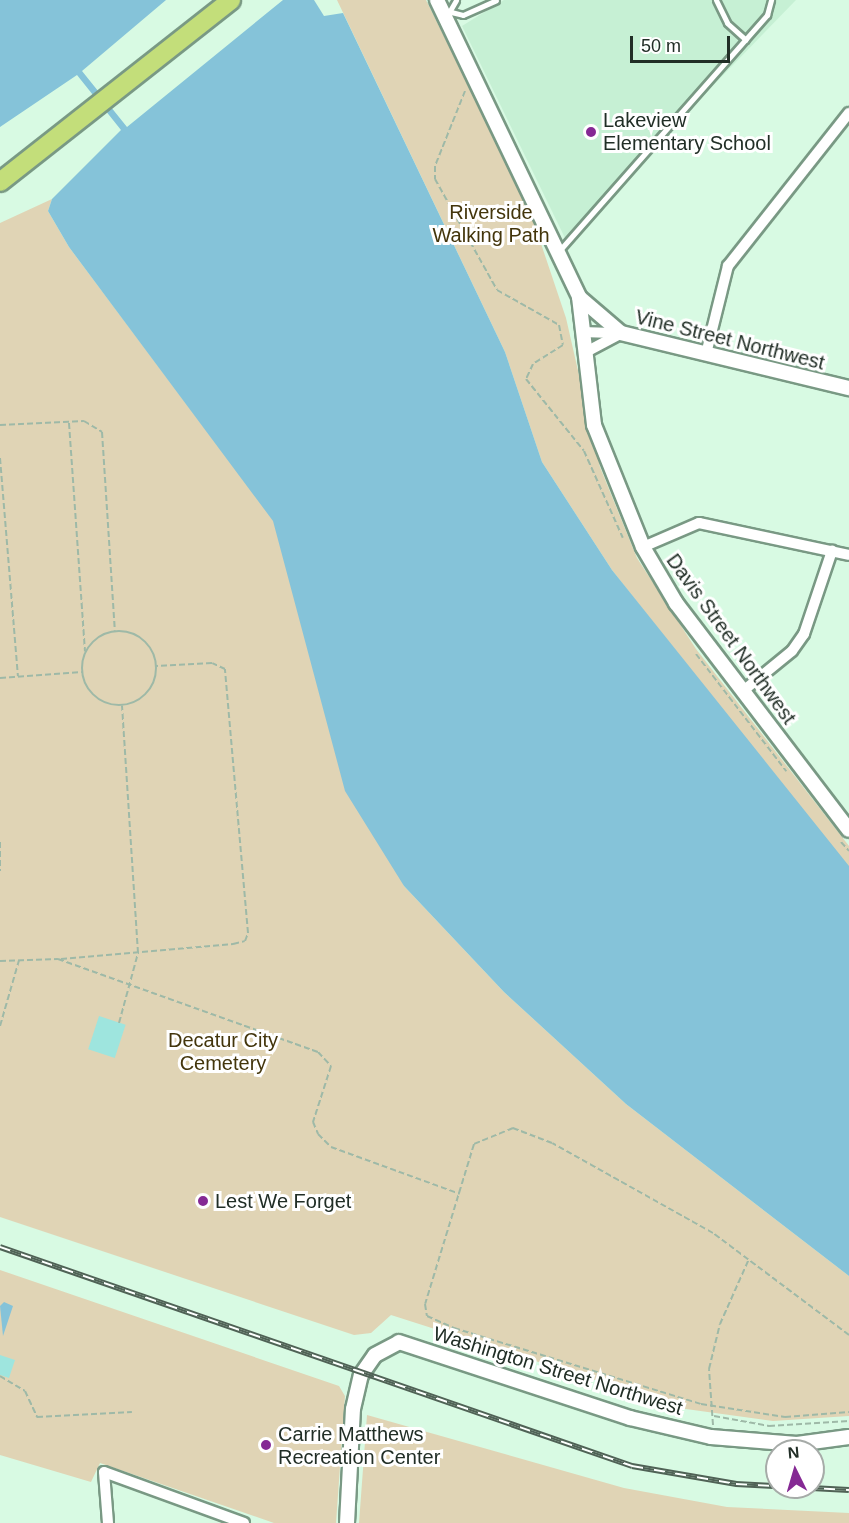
<!DOCTYPE html>
<style>
body{margin:0}
#map{position:relative;width:849px;height:1523px;overflow:hidden;background:#d8fae3;font-family:Arial,sans-serif}
div>[style]{position:absolute}
.built>*{inset:0;background:#c6f0d4}
.green>*{inset:0;background:#e0d4b5}
.water>*{inset:0;background:#85c3d9}
.building>*{inset:0;background:#9ee5de;transform-origin:0 0}
.path>*{height:2px;margin-top:-1px;transform-origin:0;background:repeating-linear-gradient(90deg,#9eb9a7 0 6px,transparent 0 9px)}
.path>.ring{margin:-1px;padding:0;box-sizing:content-box;background:none;border:2px solid #9eb9a7;border-radius:50%}
.roads{filter:drop-shadow(2px 0 #799984) drop-shadow(-2px 0 #799984) drop-shadow(0 2px #799984) drop-shadow(0 -2px #799984)}
.service>*{height:5px;margin:-2.5px;padding:0 2.5px;transform-origin:2.5px;border-radius:2.5px;background:#fff}
.minor>*{height:10px;margin:-5px;padding:0 5px;transform-origin:5px;border-radius:5px;background:#fff}
.tertiary>*{height:14px;margin:-7px;padding:0 7px;transform-origin:7px;border-radius:7px;background:#fff}
.trunk>*{height:18px;margin:-9px;padding:0 9px;transform-origin:9px;border-radius:9px;background:#c3de7a}
.rail>*{height:6px;margin-top:-3px;transform-origin:0;background:repeating-linear-gradient(90deg,#fff 0 11px,#506256 0 22px);box-sizing:border-box;border-block:2px solid #506256}
.dots>*{width:16px;height:16px;translate:-50% -50%;box-sizing:border-box;border:3px solid #fff;border-radius:50%}
span{translate:-50% -50%;white-space:nowrap;text-align:center;line-height:1.15;-webkit-text-stroke:6px #fff;paint-order:stroke}
.poi-label{font-size:20px;color:#212e26}
.left{translate:0 -50%;text-align:left}
.park-label{font-size:20px;color:#43350b}
.street-label{font-size:20px;color:#212e26}
.north{position:absolute;left:765px;top:1439px;width:60px;height:60px;box-sizing:border-box;background:#fff;border:2px solid #a6aba8;border-radius:50%;rotate:355deg;font-size:16px;font-weight:700;line-height:24px;text-align:center;color:#212e26}
.north::after{content:'';display:block;margin:auto;width:21px;height:27px;background:#852994;clip-path:polygon(50% 0,100% 100%,50% 72%,0 100%)}
.scale{position:absolute;left:630px;top:36px;width:100px;height:27px;box-sizing:border-box;border:3px solid #212e26;border-top:0;padding-left:8px;font-size:18px;line-height:21px;white-space:nowrap;color:#212e26;-webkit-text-stroke:4px #fff;paint-order:stroke}
</style>
<div id="map">
<div class="built">
<i style="clip-path:polygon(504px 0,796px 0,565px 238px,462px 26px)"></i>
</div>
<div class="green">
<i style="clip-path:polygon(337px 0,426px 0,528px 205px,566px 318px,600px 467px,637px 558px,696px 649px,849px 846px,849px 872px,612px 570px,542px 462px,505px 352px)"></i>
<i style="clip-path:polygon(52px 199px,48px 211px,69px 247px,274px 521px,310px 647px,404px 886px,504px 992px,626px 1104px,849px 1276px,849px 1416px,773px 1421px,686px 1409px,391px 1315px,371px 1333px,354px 1335px,0 1217px,0 223px)"></i>
<i style="clip-path:polygon(0 1270px,339px 1386px,345px 1396px,336px 1523px,274px 1523px,100px 1463px,91px 1482px,0 1455px)"></i>
<i style="clip-path:polygon(367px 1415px,624px 1488px,727px 1507px,849px 1513px,849px 1523px,359px 1523px)"></i>
</div>
<div class="water">
<i style="clip-path:polygon(0 0,166px 0,82px 71px,127px 127px,283px 0,314px 0,324px 16px,343px 13px,505px 352px,542px 462px,612px 570px,849px 866px,849px 1276px,626px 1104px,504px 992px,404px 886px,345px 791px,273px 521px,69px 247px,48px 211px,52px 199px,121px 130px,77px 75px,0 127px)"></i>
<i style="clip-path:polygon(4px 1302px,13px 1306px,3px 1336px,0 1306px)"></i>
</div>
<div class="building">
<i style="left:99px;top:1016px;width:28px;height:35px;rotate:18deg"></i>
<i style="clip-path:polygon(0 1355px,15px 1360px,9px 1378px,0 1375px)"></i>
</div>
<div class="path">
<i style="left:465px;top:91px;width:81px;rotate:111.8deg"></i>
<i style="left:435px;top:166px;width:13px;rotate:90deg"></i>
<i style="left:435px;top:179px;width:127px;rotate:60.8deg"></i>
<i style="left:497px;top:290px;width:71px;rotate:29.4deg"></i>
<i style="left:559px;top:325px;width:20px;rotate:79deg"></i>
<i style="left:563px;top:345px;width:36px;rotate:148deg"></i>
<i style="left:533px;top:364px;width:17px;rotate:115deg"></i>
<i style="left:526px;top:379px;width:92px;rotate:51.1deg"></i>
<i style="left:584px;top:451px;width:95px;rotate:65.9deg"></i>
<i style="left:69px;top:423px;width:229px;rotate:86deg"></i>
<i style="left:0;top:425px;width:84px;rotate:-2.7deg"></i>
<i style="left:84px;top:421px;width:21px;rotate:31deg"></i>
<i style="left:102px;top:432px;width:199px;rotate:86.3deg"></i>
<i style="left:0;top:458px;width:219px;rotate:85.3deg"></i>
<i class="ring" style="left:82px;top:631px;width:72px;height:72px"></i>
<i style="left:696px;top:654px;width:148px;rotate:52.4deg"></i>
<i style="left:0;top:678px;width:82px;rotate:-4.2deg"></i>
<i style="left:0;top:842px;width:29px;rotate:90deg"></i>
<i style="left:841px;top:842px;width:12px;rotate:48deg"></i>
<i style="left:61px;top:959px;width:173px;rotate:-5deg"></i>
<i style="left:233px;top:944px;width:12px;rotate:-14deg"></i>
<i style="left:245px;top:941px;width:9px;rotate:-69deg"></i>
<i style="left:248px;top:933px;width:265px;rotate:-95deg"></i>
<i style="left:225px;top:669px;width:14px;rotate:-155deg"></i>
<i style="left:212px;top:663px;width:56px;rotate:176.9deg"></i>
<i style="left:0;top:961px;width:58px;rotate:-2deg"></i>
<i style="left:58px;top:959px;width:276px;rotate:19.7deg"></i>
<i style="left:318px;top:1052px;width:19px;rotate:47deg"></i>
<i style="left:331px;top:1066px;width:59px;rotate:107.8deg"></i>
<i style="left:313px;top:1122px;width:13px;rotate:67deg"></i>
<i style="left:318px;top:1134px;width:18px;rotate:45deg"></i>
<i style="left:331px;top:1147px;width:137px;rotate:20deg"></i>
<i style="left:119px;top:1023px;width:73px;rotate:-74.8deg"></i>
<i style="left:138px;top:953px;width:248px;rotate:-93.7deg"></i>
<i style="left:0;top:1026px;width:69px;rotate:-73.9deg"></i>
<i style="left:849px;top:1335px;width:170px;rotate:-143.1deg"></i>
<i style="left:713px;top:1233px;width:184px;rotate:-150.8deg"></i>
<i style="left:552px;top:1143px;width:42px;rotate:-159deg"></i>
<i style="left:513px;top:1128px;width:42px;rotate:157.7deg"></i>
<i style="left:474px;top:1144px;width:167px;rotate:107deg"></i>
<i style="left:425px;top:1304px;width:12px;rotate:81deg"></i>
<i style="left:427px;top:1316px;width:30px;rotate:24deg"></i>
<i style="left:454px;top:1328px;width:258px;rotate:17.1deg"></i>
<i style="left:701px;top:1404px;width:85px;rotate:8.8deg"></i>
<i style="left:785px;top:1417px;width:64px;rotate:-4.5deg"></i>
<i style="left:0;top:1376px;width:29px;rotate:31deg"></i>
<i style="left:25px;top:1391px;width:29px;rotate:65deg"></i>
<i style="left:37px;top:1417px;width:95px;rotate:-3deg"></i>
<i style="left:714px;top:1416px;width:56px;rotate:10.3deg"></i>
<i style="left:769px;top:1426px;width:80px;rotate:-3.6deg"></i>
<i style="left:713px;top:1425px;width:56px;rotate:-94.1deg"></i>
<i style="left:709px;top:1369px;width:46px;rotate:-76.3deg"></i>
<i style="left:720px;top:1324px;width:71px;rotate:-66deg"></i>
</div>
<div class="roads">
<div class="service">
<i style="left:716px;top:0;width:25px;rotate:64deg"></i>
<i style="left:727px;top:23px;width:25px;rotate:42deg"></i>
<i style="left:451px;top:12px;width:12px;rotate:14deg"></i>
<i style="left:463px;top:15px;width:36px;rotate:-24deg"></i>
<i style="left:448px;top:14px;width:16px;rotate:-60deg"></i>
<i style="left:559px;top:251px;width:315px;rotate:-48.6deg"></i>
<i style="left:767px;top:15px;width:16px;rotate:-75deg"></i>
</div>
<div class="minor">
<i style="left:582px;top:332px;width:38px;rotate:2deg"></i>
<i style="left:586px;top:352px;width:40px;rotate:-28deg"></i>
<i style="left:706px;top:354px;width:91px;rotate:-76deg"></i>
<i style="left:728px;top:266px;width:195px;rotate:-51.7deg"></i>
<i style="left:643px;top:547px;width:61px;rotate:-23.2deg"></i>
<i style="left:699px;top:523px;width:153px;rotate:12deg"></i>
<i style="left:743px;top:691px;width:63px;rotate:-39.2deg"></i>
<i style="left:792px;top:651px;width:21px;rotate:-55deg"></i>
<i style="left:804px;top:634px;width:88px;rotate:-71.4deg"></i>
<i style="left:108px;top:1523px;width:51px;rotate:-94.5deg"></i>
<i style="left:104px;top:1472px;width:149px;rotate:20deg"></i>
</div>
<div class="tertiary">
<i style="left:437px;top:0;width:329px;rotate:64.4deg"></i>
<i style="left:579px;top:297px;width:129px;rotate:83.3deg"></i>
<i style="left:594px;top:425px;width:131px;rotate:68.1deg"></i>
<i style="left:643px;top:547px;width:65px;rotate:59.5deg"></i>
<i style="left:676px;top:603px;width:285px;rotate:52.7deg"></i>
<i style="left:579px;top:297px;width:55px;rotate:40.6deg"></i>
<i style="left:621px;top:333px;width:235px;rotate:13.6deg"></i>
<i style="left:347px;top:1523px;width:114px;rotate:-87deg"></i>
<i style="left:353px;top:1409px;width:35px;rotate:-77deg"></i>
<i style="left:361px;top:1375px;width:24px;rotate:-55deg"></i>
<i style="left:375px;top:1355px;width:27px;rotate:-28deg"></i>
<i style="left:399px;top:1342px;width:243px;rotate:18.2deg"></i>
<i style="left:630px;top:1418px;width:83px;rotate:13.2deg"></i>
<i style="left:711px;top:1437px;width:86px;rotate:4.7deg"></i>
<i style="left:797px;top:1444px;width:52px;rotate:-7.7deg"></i>
</div>
<div class="trunk">
<i style="left:0;top:182px;width:294px;rotate:-38.2deg"></i>
</div>
</div>
<div class="rail">
<i style="left:0;top:1247px;width:669px;rotate:19.11deg"></i>
<i style="left:632px;top:1466px;width:106px;rotate:9.8deg"></i>
<i style="left:736px;top:1484px;width:113px;rotate:3deg"></i>
</div>
<div class="dots">
<i style="left:591px;top:132px;background:#852994"></i>
<i style="left:203px;top:1201px;background:#852994"></i>
<i style="left:266px;top:1445px;background:#852994"></i>
</div>
<div class="poi-label">
<span class="left" style="left:603px;top:132px">Lakeview<br>Elementary School</span>
<span class="left" style="left:215px;top:1201px">Lest We Forget</span>
<span class="left" style="left:278px;top:1446px">Carrie Matthews<br>Recreation Center</span>
</div>
<div class="park-label">
<span style="left:491px;top:224px">Riverside<br>Walking Path</span>
<span style="left:223px;top:1052px">Decatur City<br>Cemetery</span>
</div>
<div class="street-label">
<span style="left:730px;top:340px;rotate:14deg">Vine Street Northwest</span>
<span style="left:731px;top:639px;rotate:54deg">Davis Street Northwest</span>
<span style="left:558px;top:1371px;rotate:17deg">Washington Street Northwest</span>
</div>
<div class="north">N</div>
<div class="scale">50 m</div>
</div>
